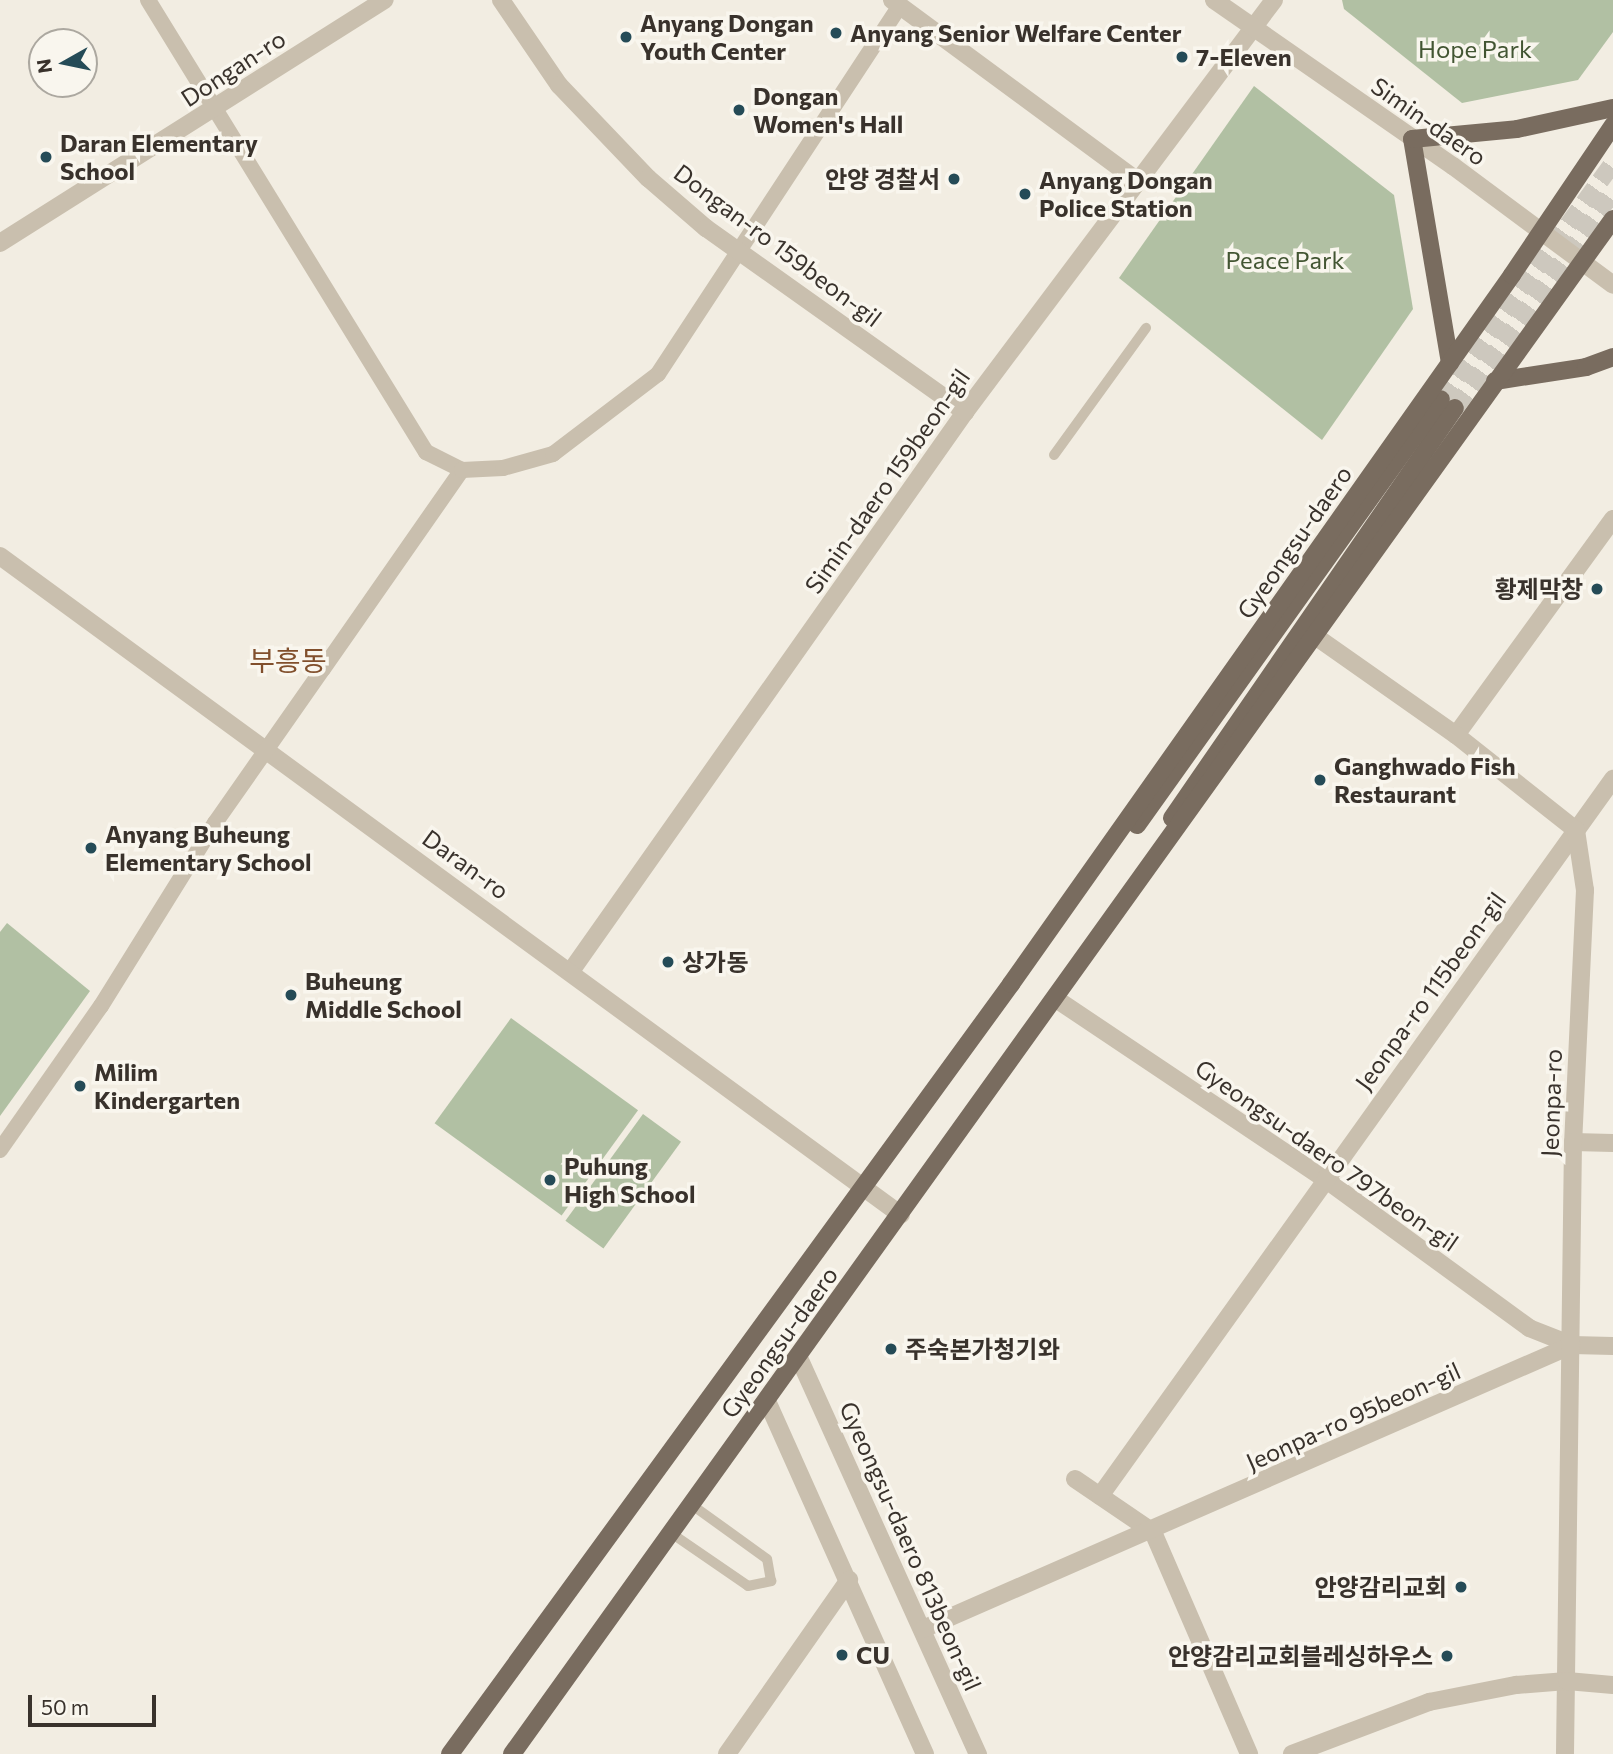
<!DOCTYPE html>
<meta charset="utf-8">
<style>
body{margin:0}
#map{position:relative;width:1613px;height:1754px;overflow:hidden;background:#f2ede2;font-family:Commissioner,"Noto Sans KR",sans-serif}
div>[style]{position:absolute}
.green>*{inset:0;background:#b1c0a3;transform-origin:0 0}
.primary-tunnel>*{height:18px;margin-top:-9px;transform-origin:0;background:repeating-linear-gradient(90deg,#cdc8be 0 18px,transparent 0 27px)}
.service>*{height:10px;margin:-5px;padding:0 5px;transform-origin:5px;border-radius:5px;background:#c9bfae}
.pedestrian>*{height:16px;margin:-8px;padding:0 8px;transform-origin:8px;border-radius:8px;background:#c9bfae}
.minor>*{height:18px;margin:-9px;padding:0 9px;transform-origin:9px;border-radius:9px;background:#c9bfae}
.tertiary>*{height:18px;margin:-9px;padding:0 9px;transform-origin:9px;border-radius:9px;background:#c9bfae}
.primary>*{height:18px;margin:-9px;padding:0 9px;transform-origin:9px;border-radius:9px;background:#796c5f}
.pedestrian-bridge>*{height:16px;margin:-8px;padding:0 8px;transform-origin:8px;border-radius:8px;background:#c9bfae}
.dots>*{width:19px;height:19px;translate:-50% -50%;box-sizing:border-box;border:4px solid #f9f6ee;border-radius:50%}
span{translate:-50% -50%;white-space:nowrap;text-align:center;line-height:1.15;-webkit-text-stroke:7px #f9f6ee;paint-order:stroke}
.poi-label{font-size:24px;color:#39322c;font-weight:700}
.left{translate:0 -50%;text-align:left}
.right{translate:-100% -50%;text-align:right}
.park-label{font-size:24px;color:#425532}
.street-label{font-size:24px;color:#39322c}
.quarter-label{font-size:28px;color:#814f2c}
.north{position:absolute;left:28px;top:28px;width:70px;height:70px;box-sizing:border-box;background:#f9f6ee;border:2px solid #aca8a0;border-radius:50%;rotate:261deg;font-size:19px;font-weight:700;line-height:28px;text-align:center;color:#39322c}
.north::after{content:'';display:block;margin:auto;width:24px;height:32px;background:#254b57;clip-path:polygon(50% 0,100% 100%,50% 72%,0 100%)}
.scale{position:absolute;left:28px;top:1695px;width:128px;height:32px;box-sizing:border-box;border:4px solid #39322c;border-top:0;padding-left:9px;font-size:21px;line-height:24px;white-space:nowrap;color:#39322c;-webkit-text-stroke:5px #f9f6ee;paint-order:stroke}
</style>
<div id="map">
<div class="green">
<i style="clip-path:polygon(1342px 0,1613px 0,1613px 32px,1578px 80px,1462px 103px,1344px 9px)"></i>
<i style="clip-path:polygon(1254px 86px,1394px 195px,1413px 309px,1322px 440px,1119px 278px)"></i>
<i style="clip-path:polygon(7px 923px,90px 991px,0 1116px,0 932px)"></i>
<i style="left:511px;top:1018px;width:157px;height:130px;rotate:36deg"></i>
<i style="left:643px;top:1114px;width:47px;height:132px;rotate:36deg"></i>
</div>
<div class="primary-tunnel">
<i style="left:1441px;top:399px;width:292px;rotate:-53.9deg"></i>
<i style="left:1455px;top:408px;width:268px;rotate:-53.8deg"></i>
</div>
<div class="service">
<i style="left:1054px;top:455px;width:157px;rotate:-54.1deg"></i>
<i style="left:671px;top:1533px;width:93px;rotate:34.5deg"></i>
<i style="left:748px;top:1586px;width:24px;rotate:-12deg"></i>
<i style="left:771px;top:1581px;width:22px;rotate:-100deg"></i>
<i style="left:767px;top:1559px;width:92px;rotate:-144.2deg"></i>
</div>
<div class="pedestrian">
<i style="left:148px;top:0;width:531px;rotate:58.41deg"></i>
<i style="left:426px;top:452px;width:40px;rotate:26.6deg"></i>
<i style="left:323px;top:669px;width:243px;rotate:-55.1deg"></i>
<i style="left:462px;top:470px;width:41px;rotate:-2.8deg"></i>
<i style="left:503px;top:468px;width:52px;rotate:-15.6deg"></i>
<i style="left:553px;top:454px;width:132px;rotate:-37.3deg"></i>
<i style="left:658px;top:374px;width:440px;rotate:-56.7deg"></i>
<i style="left:0;top:1150px;width:176px;rotate:-55deg"></i>
<i style="left:101px;top:1006px;width:216px;rotate:-58.1deg"></i>
</div>
<div class="minor">
<i style="left:501px;top:0;width:103px;rotate:55.7deg"></i>
<i style="left:559px;top:85px;width:129px;rotate:46.3deg"></i>
<i style="left:648px;top:178px;width:77px;rotate:40.8deg"></i>
<i style="left:706px;top:228px;width:318px;rotate:35.4deg"></i>
<i style="left:892px;top:0;width:303px;rotate:36.4deg"></i>
<i style="left:1456px;top:735px;width:267px;rotate:-54deg"></i>
<i style="left:571px;top:971px;width:684px;rotate:-54.82deg"></i>
<i style="left:965px;top:412px;width:515px;rotate:-53.13deg"></i>
<i style="left:1056px;top:999px;width:324px;rotate:33.8deg"></i>
<i style="left:1325px;top:1179px;width:253px;rotate:36.1deg"></i>
<i style="left:1529px;top:1328px;width:46px;rotate:21.6deg"></i>
<i style="left:1572px;top:1345px;width:41px;rotate:1.4deg"></i>
<i style="left:1573px;top:1142px;width:40px;rotate:1.4deg"></i>
<i style="left:799px;top:1358px;width:435px;rotate:65.7deg"></i>
<i style="left:767px;top:1401px;width:387px;rotate:65.9deg"></i>
<i style="left:1075px;top:1479px;width:94px;rotate:34.2deg"></i>
<i style="left:1153px;top:1532px;width:242px;rotate:66.6deg"></i>
<i style="left:1100px;top:1496px;width:882px;rotate:-54.42deg"></i>
<i style="left:923px;top:1629px;width:708px;rotate:-23.63deg"></i>
<i style="left:727px;top:1754px;width:213px;rotate:-55deg"></i>
</div>
<div class="tertiary">
<i style="left:1214px;top:0;width:291px;rotate:34.8deg"></i>
<i style="left:1453px;top:166px;width:199px;rotate:36.6deg"></i>
<i style="left:0;top:243px;width:455px;rotate:-32.3deg"></i>
<i style="left:0;top:556px;width:1116px;rotate:36.18deg"></i>
<i style="left:1315px;top:636px;width:172px;rotate:35.1deg"></i>
<i style="left:1456px;top:735px;width:153px;rotate:38.4deg"></i>
<i style="left:1576px;top:830px;width:61px;rotate:81.5deg"></i>
<i style="left:1585px;top:890px;width:252px;rotate:92.7deg"></i>
<i style="left:1573px;top:1142px;width:612px;rotate:90.75deg"></i>
<i style="left:1292px;top:1754px;width:147px;rotate:-20.8deg"></i>
<i style="left:1429px;top:1702px;width:89px;rotate:-11.1deg"></i>
<i style="left:1516px;top:1685px;width:51px;rotate:-4.5deg"></i>
<i style="left:1567px;top:1681px;width:46px;rotate:5deg"></i>
</div>
<div class="primary">
<i style="left:1450px;top:363px;width:227px;rotate:-99.6deg"></i>
<i style="left:1412px;top:139px;width:105px;rotate:-5.4deg"></i>
<i style="left:1517px;top:129px;width:98px;rotate:-12.3deg"></i>
<i style="left:1495px;top:381px;width:92px;rotate:-8.7deg"></i>
<i style="left:1586px;top:367px;width:29px;rotate:-20deg"></i>
<i style="left:1172px;top:818px;width:498px;rotate:-55.4deg"></i>
<i style="left:1137px;top:825px;width:523px;rotate:-54.49deg"></i>
<i style="left:450px;top:1754px;width:953px;rotate:-53.92deg"></i>
<i style="left:1011px;top:984px;width:868px;rotate:-54.75deg"></i>
<i style="left:1512px;top:275px;width:181px;rotate:-56deg"></i>
<i style="left:512px;top:1754px;width:1889px;rotate:-54.35deg"></i>
</div>
<div class="pedestrian-bridge">
<i style="left:215px;top:823px;width:188px;rotate:-55deg"></i>
</div>
<div class="dots">
<i style="left:836px;top:33px;background:#254b57"></i>
<i style="left:626px;top:37px;background:#254b57"></i>
<i style="left:1182px;top:57px;background:#254b57"></i>
<i style="left:739px;top:110px;background:#254b57"></i>
<i style="left:46px;top:157px;background:#254b57"></i>
<i style="left:954px;top:179px;background:#254b57"></i>
<i style="left:1025px;top:194px;background:#254b57"></i>
<i style="left:1597px;top:589px;background:#254b57"></i>
<i style="left:1320px;top:780px;background:#254b57"></i>
<i style="left:91px;top:848px;background:#254b57"></i>
<i style="left:668px;top:962px;background:#254b57"></i>
<i style="left:291px;top:995px;background:#254b57"></i>
<i style="left:80px;top:1086px;background:#254b57"></i>
<i style="left:550px;top:1180px;background:#254b57"></i>
<i style="left:891px;top:1349px;background:#254b57"></i>
<i style="left:1461px;top:1587px;background:#254b57"></i>
<i style="left:842px;top:1655px;background:#254b57"></i>
<i style="left:1447px;top:1656px;background:#254b57"></i>
</div>
<div class="poi-label">
<span class="left" style="left:640px;top:37px">Anyang Dongan<br>Youth Center</span>
<span class="left" style="left:850px;top:33px">Anyang Senior Welfare Center</span>
<span class="left" style="left:1196px;top:57px">7-Eleven</span>
<span class="left" style="left:753px;top:110px">Dongan<br>Women's Hall</span>
<span class="left" style="left:60px;top:157px">Daran Elementary<br>School</span>
<span class="right" style="left:940px;top:179px">안양 경찰서</span>
<span class="left" style="left:1039px;top:194px">Anyang Dongan<br>Police Station</span>
<span class="right" style="left:1583px;top:589px">황제막창</span>
<span class="left" style="left:1334px;top:780px">Ganghwado Fish<br>Restaurant</span>
<span class="left" style="left:105px;top:848px">Anyang Buheung<br>Elementary School</span>
<span class="left" style="left:682px;top:962px">상가동</span>
<span class="left" style="left:305px;top:995px">Buheung<br>Middle School</span>
<span class="left" style="left:94px;top:1086px">Milim<br>Kindergarten</span>
<span class="left" style="left:564px;top:1180px">Puhung<br>High School</span>
<span class="left" style="left:905px;top:1349px">주숙본가청기와</span>
<span class="right" style="left:1447px;top:1587px">안양감리교회</span>
<span class="left" style="left:856px;top:1655px">CU</span>
<span class="right" style="left:1433px;top:1656px">안양감리교회블레싱하우스</span>
</div>
<div class="park-label">
<span style="left:1475px;top:49px">Hope Park</span>
<span style="left:1285px;top:260px">Peace Park</span>
</div>
<div class="street-label">
<span style="left:233px;top:68px;rotate:-33deg">Dongan-ro</span>
<span style="left:1429px;top:121px;rotate:35deg">Simin-daero</span>
<span style="left:778px;top:245px;rotate:37deg">Dongan-ro 159beon-gil</span>
<span style="left:887px;top:481px;rotate:-55deg">Simin-daero 159beon-gil</span>
<span style="left:1294px;top:542px;rotate:-55deg">Gyeongsu-daero</span>
<span style="left:466px;top:864px;rotate:36deg">Daran-ro</span>
<span style="left:1430px;top:991px;rotate:-54deg">Jeonpa-ro 115beon-gil</span>
<span style="left:1551px;top:1103px;rotate:-88deg">Jeonpa-ro</span>
<span style="left:1327px;top:1155px;rotate:35deg">Gyeongsu-daero 797beon-gil</span>
<span style="left:779px;top:1342px;rotate:-54deg">Gyeongsu-daero</span>
<span style="left:1353px;top:1416px;rotate:-24deg">Jeonpa-ro 95beon-gil</span>
<span style="left:911px;top:1546px;rotate:66deg">Gyeongsu-daero 813beon-gil</span>
</div>
<div class="quarter-label">
<span style="left:288px;top:660px">부흥동</span>
</div>
<div class="north">N</div>
<div class="scale">50 m</div>
</div>
